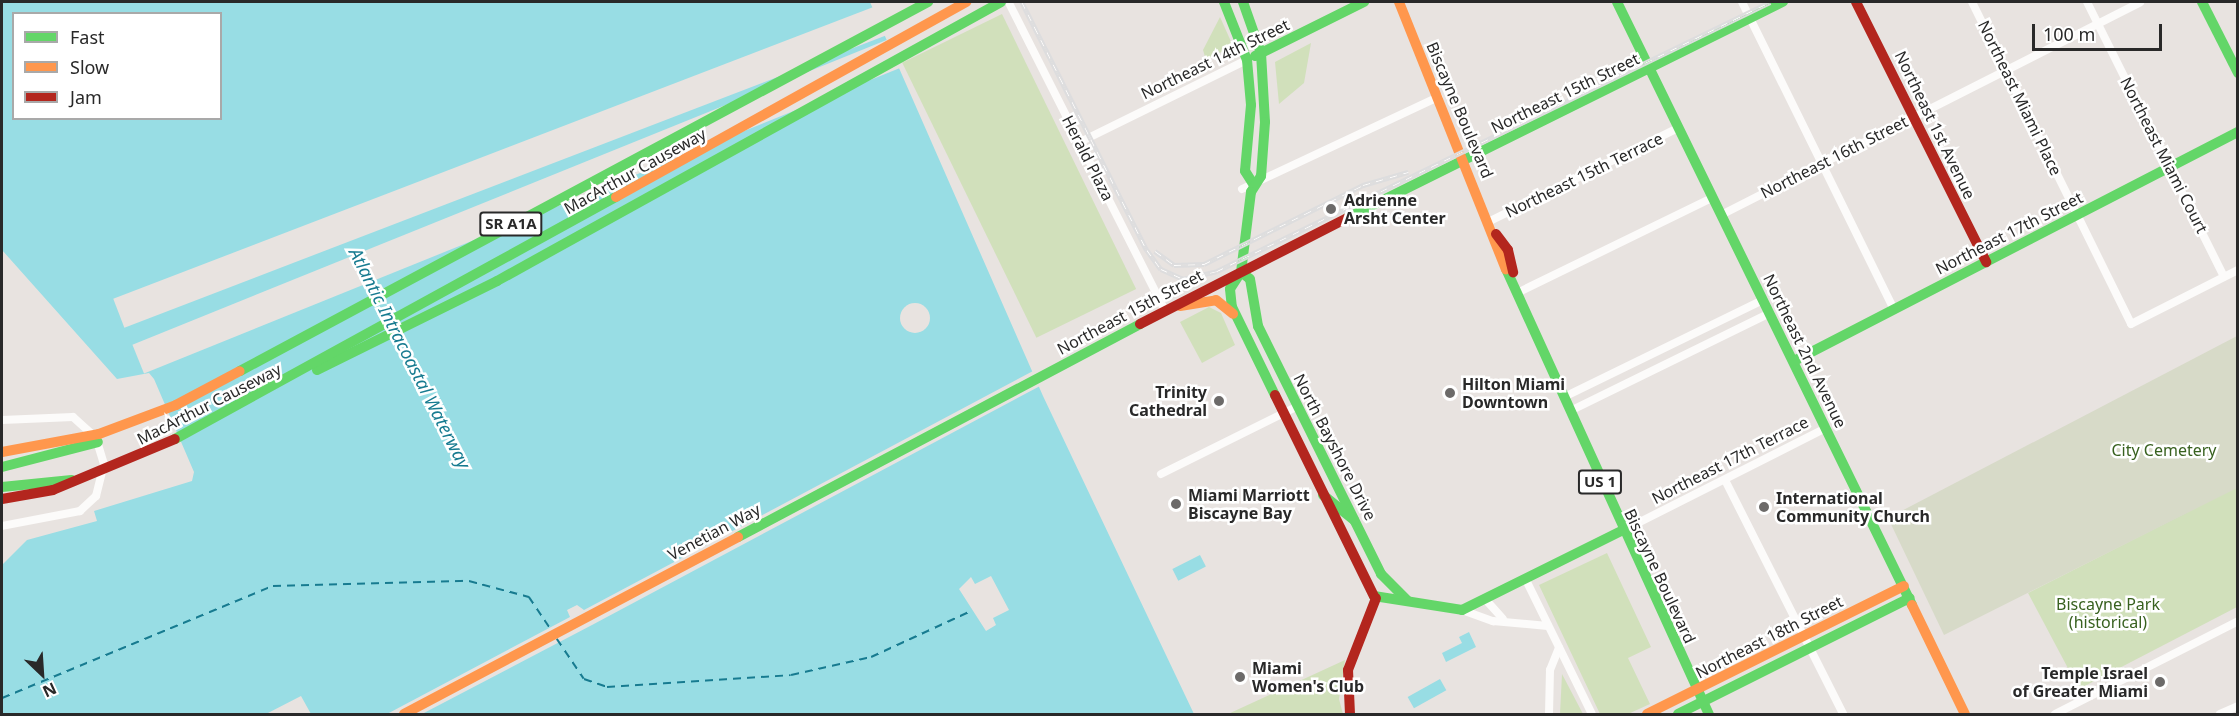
<!DOCTYPE html>
<style>
body{margin:0}
#map{position:relative;width:2239px;height:716px;overflow:hidden;background:#e8e3e0;font-family:"Noto Sans",sans-serif}
div>[style]{position:absolute}
.green>*{inset:0;background:#d1e0bb;transform-origin:0 0}
.cemetery>*{inset:0;background:#d7dac8}
.water>*{inset:0;background:#98dde4;transform-origin:0 0}
.pier>*{inset:0;background:#e8e3e0;transform-origin:0 0}
.round{border-radius:50%}
.ferry>*{height:1.5px;margin-top:-0.75px;transform-origin:0;background:repeating-linear-gradient(90deg,#177b90 0 8px,transparent 0 14px)}
.street>*{height:8px;margin:-4px;padding:0 4px;transform-origin:4px;border-radius:4px;background:#fcfbfa}
.fast>*{height:10px;margin:-5px;padding:0 5px;transform-origin:5px;border-radius:5px;background:#63d668}
.slow>*{height:10px;margin:-5px;padding:0 5px;transform-origin:5px;border-radius:5px;background:#ff974d}
.jam>*{height:10px;margin:-5px;padding:0 5px;transform-origin:5px;border-radius:5px;background:#b3261e}
.rail>*{height:4.5px;margin-top:-2.25px;transform-origin:0;background:repeating-linear-gradient(90deg,#fff 0 7px,#ddddde 0 14px);box-sizing:border-box;border-block:2px solid #ddddde}
.dots>*{width:16px;height:16px;translate:-50% -50%;box-sizing:border-box;border:3px solid #fff;border-radius:50%}
span{translate:-50% -50%;white-space:nowrap;text-align:center;line-height:1.15;-webkit-text-stroke:5px #fff;paint-order:stroke}
.shield-label span{padding:2px 4px;background:#fff;border:2px solid;border-radius:4px;-webkit-text-stroke-width:0}
.shield-label{font-size:15px;color:#292929;font-weight:700}
.street-label{font-size:16px;color:#292929}
.poi-label{font-size:16px;color:#292929;font-weight:700}
.left{translate:0 -50%;text-align:left}
.right{translate:-100% -50%;text-align:right}
.park-label{font-size:16px;color:#38611f}
.water-label{font-size:18px;color:#177b90;font-style:italic}
.frame{position:absolute;inset:0;border:3px solid #292929;pointer-events:none}
.legend{position:absolute;left:12px;top:12px;width:210px;height:108px;box-sizing:border-box;background:#fff;border:2px solid #a9a9a9;margin:0;padding:8px 10px;list-style:none;font-size:18px;color:#292929}
.legend li{display:flex;align-items:center;gap:12px;height:30px}
.legend b{width:30px;border:2px solid #a9a9a9}
.north{position:absolute;left:12px;top:644px;width:60px;height:60px;-webkit-text-stroke:4px #fff;paint-order:stroke;rotate:155deg;font-size:16px;font-weight:700;line-height:24px;text-align:center;color:#292929}
.north::after{content:'';display:block;margin:auto;width:21px;height:27px;background:#292929;clip-path:polygon(50% 0,100% 100%,50% 72%,0 100%)}
.scale{position:absolute;left:2032px;top:24px;width:130px;height:27px;box-sizing:border-box;border:3px solid #292929;border-top:0;padding-left:8px;font-size:18px;line-height:21px;white-space:nowrap;color:#292929;-webkit-text-stroke:4px #fff;paint-order:stroke}
</style>
<div id="map">
<div class="green">
<i style="left:1002px;top:14px;width:306px;height:111px;rotate:64deg"></i>
<i style="clip-path:polygon(1220px 17px,1233px 46px,1206px 60px,1203px 50px)"></i>
<i style="clip-path:polygon(1311px 43px,1304px 83px,1279px 104px,1275px 62px)"></i>
<i style="clip-path:polygon(1209px 307px,1221px 313px,1235px 345px,1202px 363px,1180px 322px)"></i>
<i style="clip-path:polygon(2237px 487px,2237px 607px,2079px 689px,2028px 593px)"></i>
<i style="clip-path:polygon(1607px 553px,1651px 647px,1628px 658px,1650px 704px,1628px 714px,1600px 714px,1539px 585px)"></i>
<i style="clip-path:polygon(1345px 660px,1339px 699px,1343px 714px,1228px 714px)"></i>
<i style="clip-path:polygon(1562px 674px,1583px 714px,1560px 714px)"></i>
</div>
<div class="cemetery">
<i style="clip-path:polygon(2237px 336px,2237px 488px,1944px 635px,1888px 518px)"></i>
</div>
<div class="water">
<i style="clip-path:polygon(evenodd,2px 2px,870px 2px,1043px 396px,1194px 714px,311px 714px,301px 696px,266px 714px,2px 714px,2px 565px,27px 540px,97px 521px,94px 511px,192px 481px,194px 472px,154px 379px,149px 373px,117px 379px,2px 250px,2px 2px,14px 14px,220px 14px,220px 118px,14px 118px,14px 14px)"></i>
<i style="left:1200px;top:555px;width:13px;height:31px;rotate:63deg"></i>
<i style="clip-path:polygon(1469px 632px,1476px 647px,1446px 662px,1442px 653px,1462px 643px,1459px 637px)"></i>
<i style="left:1440px;top:679px;width:13px;height:37px;rotate:61deg"></i>
</div>
<div class="pier">
<i style="left:876px;top:6px;width:31px;height:817px;rotate:69deg"></i>
<i style="left:889px;top:39px;width:31px;height:816px;rotate:68deg"></i>
<i class="round" style="left:900px;top:303px;width:30px;height:30px"></i>
<i style="clip-path:polygon(1035px 370px,1042px 385px,592px 625px,422px 714px,387px 714px,570px 617px,567px 610px,577px 605px,584px 610px)"></i>
<i style="clip-path:polygon(991px 576px,1009px 610px,993px 618px,996px 625px,986px 631px,959px 589px,971px 577px,975px 584px)"></i>
</div>
<div class="ferry">
<i style="left:557px;top:639px;width:48px;rotate:56deg"></i>
<i style="left:584px;top:679px;width:24px;rotate:19deg"></i>
<i style="left:607px;top:687px;width:184px;rotate:-3.7deg"></i>
<i style="left:791px;top:675px;width:82px;rotate:-12.7deg"></i>
<i style="left:871px;top:657px;width:110px;rotate:-24.7deg"></i>
<i style="left:2px;top:698px;width:293px;rotate:-22.5deg"></i>
<i style="left:273px;top:586px;width:196px;rotate:-1.5deg"></i>
<i style="left:469px;top:581px;width:62px;rotate:14.9deg"></i>
<i style="left:529px;top:597px;width:40px;rotate:56deg"></i>
</div>
<div class="street">
<i style="left:1742px;top:2px;width:343px;rotate:63.7deg"></i>
<i style="left:1972px;top:2px;width:359px;rotate:63.7deg"></i>
<i style="left:2131px;top:324px;width:120px;rotate:-26.8deg"></i>
<i style="left:2087px;top:2px;width:307px;rotate:63.5deg"></i>
<i style="left:1010px;top:5px;width:342px;rotate:63.1deg"></i>
<i style="left:1080px;top:142px;width:186px;rotate:-26.2deg"></i>
<i style="left:1242px;top:189px;width:217px;rotate:-25.1deg"></i>
<i style="left:1721px;top:215px;width:470px;rotate:-26.9deg"></i>
<i style="left:1490px;top:221px;width:210px;rotate:-26.3deg"></i>
<i style="left:1519px;top:292px;width:215px;rotate:-26deg"></i>
<i style="left:1564px;top:397px;width:221px;rotate:-26deg"></i>
<i style="left:1570px;top:411px;width:223px;rotate:-26.1deg"></i>
<i style="left:2px;top:420px;width:71px;rotate:-2.4deg"></i>
<i style="left:73px;top:417px;width:31px;rotate:42deg"></i>
<i style="left:96px;top:438px;width:27px;rotate:73deg"></i>
<i style="left:104px;top:464px;width:33px;rotate:104deg"></i>
<i style="left:96px;top:496px;width:22px;rotate:137deg"></i>
<i style="left:80px;top:511px;width:79px;rotate:169.1deg"></i>
<i style="left:1161px;top:474px;width:153px;rotate:-26.4deg"></i>
<i style="left:1725px;top:480px;width:262px;rotate:63.2deg"></i>
<i style="left:1622px;top:531px;width:229px;rotate:-26.8deg"></i>
<i style="left:1526px;top:580px;width:149px;rotate:63.8deg"></i>
<i style="left:1486px;top:600px;width:25px;rotate:48deg"></i>
<i style="left:1462px;top:610px;width:33px;rotate:20deg"></i>
<i style="left:1493px;top:621px;width:55px;rotate:5.2deg"></i>
<i style="left:1549px;top:714px;width:44px;rotate:-88.7deg"></i>
<i style="left:1550px;top:670px;width:24px;rotate:-68deg"></i>
<i style="left:2055px;top:714px;width:205px;rotate:-26.9deg"></i>
<i style="left:2220px;top:714px;width:20px;rotate:-24deg"></i>
</div>
<div class="fast">
<i style="left:1224px;top:2px;width:62px;rotate:68.4deg"></i>
<i style="left:1247px;top:60px;width:45px;rotate:84.9deg"></i>
<i style="left:1251px;top:105px;width:66px;rotate:95.2deg"></i>
<i style="left:1245px;top:171px;width:15px;rotate:58deg"></i>
<i style="left:1243px;top:2px;width:54px;rotate:70.6deg"></i>
<i style="left:1261px;top:53px;width:69px;rotate:86.7deg"></i>
<i style="left:1265px;top:122px;width:54px;rotate:94.2deg"></i>
<i style="left:1261px;top:176px;width:19px;rotate:122deg"></i>
<i style="left:1251px;top:192px;width:81px;rotate:97.1deg"></i>
<i style="left:1241px;top:272px;width:20px;rotate:123deg"></i>
<i style="left:1230px;top:289px;width:18px;rotate:84deg"></i>
<i style="left:1232px;top:307px;width:98px;rotate:64deg"></i>
<i style="left:1617px;top:2px;width:671px;rotate:63.93deg"></i>
<i style="left:2202px;top:2px;width:80px;rotate:63.1deg"></i>
<i style="left:1255px;top:56px;width:122px;rotate:-26.4deg"></i>
<i style="left:1347px;top:218px;width:487px;rotate:-26.4deg"></i>
<i style="left:1506px;top:269px;width:489px;rotate:65.5deg"></i>
<i style="left:1241px;top:272px;width:11px;rotate:38deg"></i>
<i style="left:1250px;top:279px;width:48px;rotate:80.3deg"></i>
<i style="left:1258px;top:326px;width:277px;rotate:63.6deg"></i>
<i style="left:1381px;top:574px;width:37px;rotate:45deg"></i>
<i style="left:1794px;top:361px;width:500px;rotate:-27.3deg"></i>
<i style="left:317px;top:370px;width:201px;rotate:-26.3deg"></i>
<i style="left:497px;top:281px;width:576px;rotate:-28.97deg"></i>
<i style="left:240px;top:371px;width:781px;rotate:-28.21deg"></i>
<i style="left:175px;top:439px;width:503px;rotate:-28.76deg"></i>
<i style="left:2px;top:467px;width:99px;rotate:-14.6deg"></i>
<i style="left:2px;top:487px;width:70px;rotate:-5.7deg"></i>
<i style="left:1323px;top:495px;width:40px;rotate:39deg"></i>
<i style="left:738px;top:537px;width:455px;rotate:-27.9deg"></i>
<i style="left:1374px;top:596px;width:89px;rotate:9deg"></i>
<i style="left:1462px;top:610px;width:178px;rotate:-26.4deg"></i>
<i style="left:1678px;top:714px;width:259px;rotate:-26.6deg"></i>
</div>
<div class="slow">
<i style="left:1399px;top:2px;width:288px;rotate:68.2deg"></i>
<i style="left:616px;top:197px;width:401px;rotate:-29.1deg"></i>
<i style="left:1180px;top:306px;width:36px;rotate:-9deg"></i>
<i style="left:1216px;top:300px;width:22px;rotate:39deg"></i>
<i style="left:2px;top:452px;width:99px;rotate:-10.5deg"></i>
<i style="left:99px;top:434px;width:82px;rotate:-20.6deg"></i>
<i style="left:176px;top:405px;width:72px;rotate:-28deg"></i>
<i style="left:1912px;top:605px;width:121px;rotate:64.1deg"></i>
<i style="left:404px;top:714px;width:378px;rotate:-27.9deg"></i>
<i style="left:1647px;top:714px;width:287px;rotate:-26.5deg"></i>
</div>
<div class="jam">
<i style="left:1856px;top:2px;width:291px;rotate:63.4deg"></i>
<i style="left:1496px;top:234px;width:20px;rotate:53deg"></i>
<i style="left:1508px;top:250px;width:23px;rotate:77deg"></i>
<i style="left:1140px;top:324px;width:233px;rotate:-27.1deg"></i>
<i style="left:1275px;top:395px;width:224px;rotate:63.8deg"></i>
<i style="left:2px;top:499px;width:52px;rotate:-10deg"></i>
<i style="left:53px;top:490px;width:132px;rotate:-22.7deg"></i>
<i style="left:1350px;top:714px;width:44px;rotate:-92.6deg"></i>
<i style="left:1348px;top:670px;width:77px;rotate:-68.7deg"></i>
</div>
<div class="rail">
<i style="left:1022px;top:2px;width:278px;rotate:63.3deg"></i>
<i style="left:1147px;top:250px;width:24px;rotate:54deg"></i>
<i style="left:1161px;top:269px;width:24px;rotate:24deg"></i>
<i style="left:1183px;top:279px;width:35px;rotate:-13deg"></i>
<i style="left:1217px;top:271px;width:615px;rotate:-25.94deg"></i>
<i style="left:1155px;top:251px;width:24px;rotate:36deg"></i>
<i style="left:1174px;top:265px;width:30px;rotate:-2deg"></i>
<i style="left:1204px;top:264px;width:178px;rotate:-26.4deg"></i>
<i style="left:1363px;top:185px;width:47px;rotate:-16.1deg"></i>
</div>
<div class="dots">
<i style="left:1331px;top:209px;background:#6c6a69"></i>
<i style="left:1450px;top:393px;background:#6c6a69"></i>
<i style="left:1219px;top:401px;background:#6c6a69"></i>
<i style="left:1176px;top:504px;background:#6c6a69"></i>
<i style="left:1764px;top:507px;background:#6c6a69"></i>
<i style="left:1240px;top:677px;background:#6c6a69"></i>
<i style="left:2160px;top:682px;background:#6c6a69"></i>
</div>
<div class="shield-label">
<span style="left:511px;top:224px">SR A1A</span>
<span style="left:1600px;top:482px">US 1</span>
</div>
<div class="street-label">
<span style="left:1215px;top:59px;rotate:-26deg">Northeast 14th Street</span>
<span style="left:1565px;top:93px;rotate:-26deg">Northeast 15th Street</span>
<span style="left:2020px;top:98px;rotate:64deg">Northeast Miami Place</span>
<span style="left:1460px;top:110px;rotate:67deg">Biscayne Boulevard</span>
<span style="left:1935px;top:125px;rotate:64deg">Northeast 1st Avenue</span>
<span style="left:2164px;top:155px;rotate:63deg">Northeast Miami Court</span>
<span style="left:1834px;top:157px;rotate:-27deg">Northeast 16th Street</span>
<span style="left:1088px;top:158px;rotate:63deg">Herald Plaza</span>
<span style="left:635px;top:171px;rotate:-29deg">MacArthur Causeway</span>
<span style="left:1584px;top:175px;rotate:-26deg">Northeast 15th Terrace</span>
<span style="left:2009px;top:233px;rotate:-27deg">Northeast 17th Street</span>
<span style="left:1130px;top:312px;rotate:-28deg">Northeast 15th Street</span>
<span style="left:1805px;top:351px;rotate:64deg">Northeast 2nd Avenue</span>
<span style="left:209px;top:404px;rotate:-27deg">MacArthur Causeway</span>
<span style="left:1335px;top:447px;rotate:63deg">North Bayshore Drive</span>
<span style="left:1730px;top:460px;rotate:-27deg">Northeast 17th Terrace</span>
<span style="left:714px;top:532px;rotate:-28deg">Venetian Way</span>
<span style="left:1660px;top:576px;rotate:65deg">Biscayne Boulevard</span>
<span style="left:1769px;top:637px;rotate:-27deg">Northeast 18th Street</span>
</div>
<div class="poi-label">
<span class="left" style="left:1344px;top:209px">Adrienne<br>Arsht Center</span>
<span class="left" style="left:1462px;top:393px">Hilton Miami<br>Downtown</span>
<span class="right" style="left:1207px;top:401px">Trinity<br>Cathedral</span>
<span class="left" style="left:1188px;top:504px">Miami Marriott<br>Biscayne Bay</span>
<span class="left" style="left:1776px;top:507px">International<br>Community Church</span>
<span class="left" style="left:1252px;top:677px">Miami<br>Women's Club</span>
<span class="right" style="left:2148px;top:682px">Temple Israel<br>of Greater Miami</span>
</div>
<div class="park-label">
<span style="left:2164px;top:450px">City Cemetery</span>
<span style="left:2108px;top:613px">Biscayne Park<br>(historical)</span>
</div>
<div class="water-label">
<span style="left:410px;top:358px;rotate:63deg">Atlantic Intracoastal Waterway</span>
</div>
<div class="frame"></div>
<ul class="legend">
<li><b style="height:8px;background:#63d668"></b>Fast</li>
<li><b style="height:8px;background:#ff974d"></b>Slow</li>
<li><b style="height:8px;background:#b3261e"></b>Jam</li>
</ul>
<div class="north">N</div>
<div class="scale">100 m</div>
</div>
